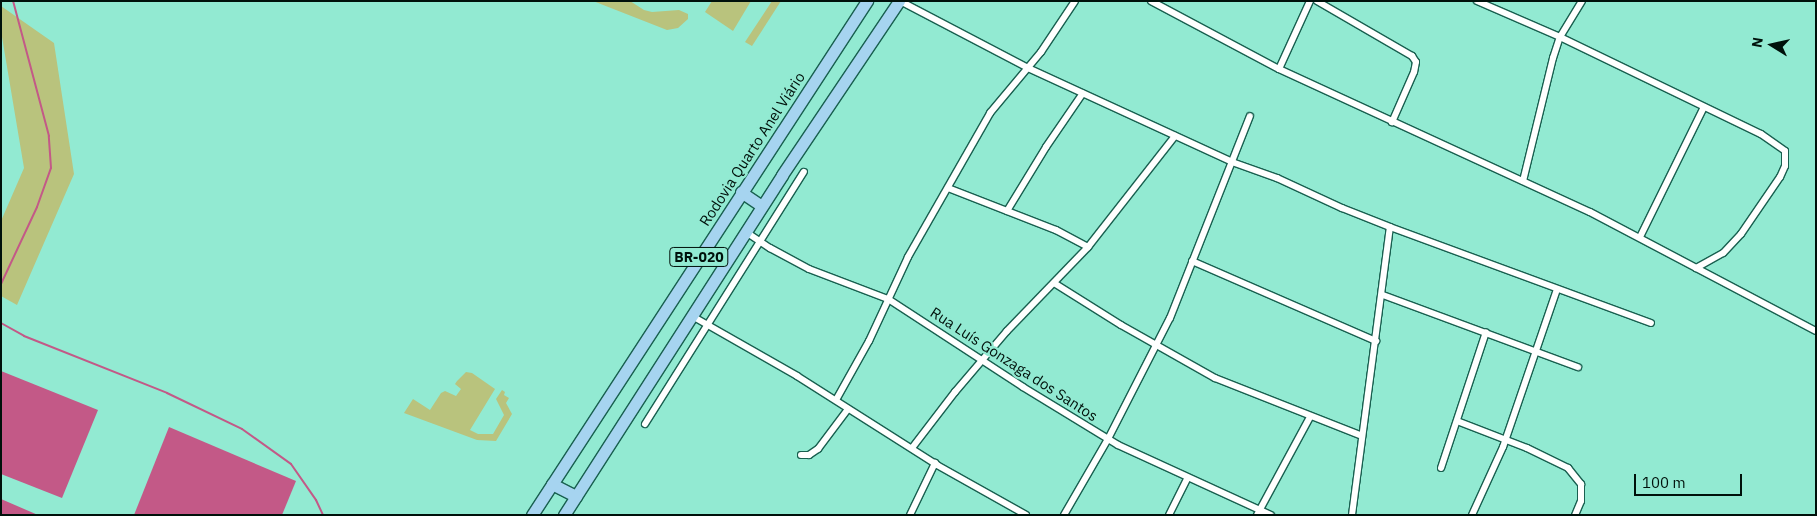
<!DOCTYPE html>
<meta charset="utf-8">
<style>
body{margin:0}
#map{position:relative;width:1817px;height:516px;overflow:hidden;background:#92ead2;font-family:"IBM Plex Sans",sans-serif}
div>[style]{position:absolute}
.green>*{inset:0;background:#b9c37d}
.water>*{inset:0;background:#c35987}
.stream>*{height:2px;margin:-1px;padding:0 1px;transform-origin:1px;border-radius:1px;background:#c35987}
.roads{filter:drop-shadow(1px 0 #196050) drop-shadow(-1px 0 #196050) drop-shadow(0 1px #196050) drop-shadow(0 -1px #196050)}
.street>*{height:6px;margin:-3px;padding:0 3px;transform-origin:3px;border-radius:3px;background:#fff}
.highway>*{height:11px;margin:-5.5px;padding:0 5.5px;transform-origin:5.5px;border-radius:5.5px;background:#a6d4f0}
span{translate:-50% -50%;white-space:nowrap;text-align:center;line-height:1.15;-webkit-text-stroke:4.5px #92ead2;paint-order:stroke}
.shield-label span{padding:1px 4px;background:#92ead2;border:1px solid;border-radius:4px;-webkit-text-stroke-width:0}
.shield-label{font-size:14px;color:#00110b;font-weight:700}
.street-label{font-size:15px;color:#00110b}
.frame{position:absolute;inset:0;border:2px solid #00110b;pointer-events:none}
.north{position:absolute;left:1747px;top:20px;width:50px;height:50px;-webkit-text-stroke:4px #92ead2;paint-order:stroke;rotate:280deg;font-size:14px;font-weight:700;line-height:20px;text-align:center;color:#00110b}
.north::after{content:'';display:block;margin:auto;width:18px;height:22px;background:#00110b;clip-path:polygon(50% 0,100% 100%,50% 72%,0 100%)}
.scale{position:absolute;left:1634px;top:474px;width:108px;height:22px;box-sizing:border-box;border:2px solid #00110b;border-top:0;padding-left:6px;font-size:15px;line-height:18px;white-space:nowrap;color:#00110b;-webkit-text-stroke:4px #92ead2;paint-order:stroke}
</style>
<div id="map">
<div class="green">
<i style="clip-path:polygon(593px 1px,630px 1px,644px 10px,652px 12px,679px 10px,688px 14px,688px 19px,678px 28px,667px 30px)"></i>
<i style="clip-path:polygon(712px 1px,751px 1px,733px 31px,705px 12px)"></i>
<i style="clip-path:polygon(772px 1px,781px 1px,752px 46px,745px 42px)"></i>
<i style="clip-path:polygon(1px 6px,54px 43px,74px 174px,17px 305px,1px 296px,1px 221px,24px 168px,1px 31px)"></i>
<i style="clip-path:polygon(466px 372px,472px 373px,495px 389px,470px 430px,478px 434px,493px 434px,504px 415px,496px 399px,502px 390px,505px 392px,504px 395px,509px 398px,506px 403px,512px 414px,496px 441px,477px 440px,404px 413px,413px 399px,430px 410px,441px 393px,445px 391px,456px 396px,461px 389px,455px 384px,457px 381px)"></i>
</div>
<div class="water">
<i style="clip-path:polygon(1px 371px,98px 410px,62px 498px,1px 474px)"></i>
<i style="clip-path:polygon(169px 427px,296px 481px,282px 515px,134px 515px)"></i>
<i style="clip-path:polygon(1px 499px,38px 515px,1px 515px)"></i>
</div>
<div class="stream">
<i style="left:1px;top:284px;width:85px;rotate:-64.9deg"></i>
<i style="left:37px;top:207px;width:41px;rotate:-70.3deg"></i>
<i style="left:51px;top:168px;width:32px;rotate:-94deg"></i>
<i style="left:49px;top:136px;width:140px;rotate:-104.9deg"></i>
<i style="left:1px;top:323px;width:26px;rotate:29deg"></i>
<i style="left:24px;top:336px;width:154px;rotate:21.7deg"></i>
<i style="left:167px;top:393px;width:83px;rotate:25.6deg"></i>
<i style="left:242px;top:429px;width:60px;rotate:35.5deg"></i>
<i style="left:291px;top:464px;width:44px;rotate:55.2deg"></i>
<i style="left:316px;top:500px;width:17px;rotate:65deg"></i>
</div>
<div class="roads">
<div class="street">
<i style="left:900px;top:1px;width:144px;rotate:27.6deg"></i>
<i style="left:1028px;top:68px;width:225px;rotate:24.7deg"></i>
<i style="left:1232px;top:162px;width:48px;rotate:19.6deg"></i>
<i style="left:1277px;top:178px;width:72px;rotate:24.8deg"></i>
<i style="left:1342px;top:208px;width:52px;rotate:21.6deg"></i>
<i style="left:1390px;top:227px;width:278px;rotate:20.2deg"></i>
<i style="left:1151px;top:1px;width:145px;rotate:28deg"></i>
<i style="left:1279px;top:69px;width:342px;rotate:24.7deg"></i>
<i style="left:1590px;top:212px;width:255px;rotate:27.8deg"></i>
<i style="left:1317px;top:1px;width:110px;rotate:30.1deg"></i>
<i style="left:1412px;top:56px;width:7px;rotate:56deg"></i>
<i style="left:1416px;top:62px;width:10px;rotate:101deg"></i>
<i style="left:1414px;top:72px;width:55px;rotate:113.7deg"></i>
<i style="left:1477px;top:1px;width:90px;rotate:23.4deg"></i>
<i style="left:1560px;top:37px;width:223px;rotate:25.8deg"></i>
<i style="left:1761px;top:134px;width:29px;rotate:35deg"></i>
<i style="left:1785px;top:151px;width:15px;rotate:90deg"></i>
<i style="left:1785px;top:166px;width:12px;rotate:114deg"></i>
<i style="left:1780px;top:177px;width:69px;rotate:124.4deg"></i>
<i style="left:1741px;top:234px;width:26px;rotate:133deg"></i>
<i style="left:1723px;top:253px;width:31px;rotate:151deg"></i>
<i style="left:1279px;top:69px;width:75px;rotate:-65.5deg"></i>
<i style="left:1523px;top:181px;width:127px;rotate:-76.3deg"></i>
<i style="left:1553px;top:58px;width:22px;rotate:-72deg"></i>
<i style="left:1560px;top:37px;width:42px;rotate:-58.6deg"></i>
<i style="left:948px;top:188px;width:116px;rotate:21.3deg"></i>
<i style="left:1056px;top:230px;width:36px;rotate:28deg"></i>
<i style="left:1007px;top:211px;width:75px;rotate:-58.6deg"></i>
<i style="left:1046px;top:147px;width:65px;rotate:-55.6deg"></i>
<i style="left:746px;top:232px;width:29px;rotate:34deg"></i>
<i style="left:770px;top:248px;width:44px;rotate:28.3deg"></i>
<i style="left:809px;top:269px;width:85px;rotate:20.8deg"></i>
<i style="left:888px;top:299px;width:161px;rotate:33.1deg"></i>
<i style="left:1023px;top:387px;width:111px;rotate:31.4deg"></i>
<i style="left:1118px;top:445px;width:168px;rotate:24.6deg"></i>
<i style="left:1640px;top:237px;width:145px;rotate:-63.8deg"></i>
<i style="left:1192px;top:261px;width:201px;rotate:23.5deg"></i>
<i style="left:1054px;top:283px;width:79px;rotate:32.1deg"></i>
<i style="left:1121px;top:325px;width:108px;rotate:29.4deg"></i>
<i style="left:1215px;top:378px;width:158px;rotate:21.5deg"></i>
<i style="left:1383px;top:295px;width:208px;rotate:20.3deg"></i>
<i style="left:692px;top:316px;width:121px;rotate:29.7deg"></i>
<i style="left:797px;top:376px;width:166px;rotate:32.4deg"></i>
<i style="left:937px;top:465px;width:102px;rotate:29.3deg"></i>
<i style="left:836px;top:400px;width:68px;rotate:-60.8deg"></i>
<i style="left:869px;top:341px;width:93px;rotate:-65.1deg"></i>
<i style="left:908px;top:257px;width:166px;rotate:-60.3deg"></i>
<i style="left:990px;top:113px;width:80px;rotate:-50.1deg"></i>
<i style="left:1041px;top:52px;width:61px;rotate:-56.3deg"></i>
<i style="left:1457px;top:421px;width:75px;rotate:21.1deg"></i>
<i style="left:1527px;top:448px;width:46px;rotate:26deg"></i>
<i style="left:1568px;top:468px;width:21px;rotate:51deg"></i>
<i style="left:1581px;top:484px;width:17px;rotate:90deg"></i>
<i style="left:1581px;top:501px;width:15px;rotate:113deg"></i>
<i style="left:645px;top:424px;width:298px;rotate:-57.8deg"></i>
<i style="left:912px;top:448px;width:71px;rotate:-52.5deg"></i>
<i style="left:955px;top:392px;width:80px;rotate:-49.6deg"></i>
<i style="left:1007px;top:331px;width:117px;rotate:-46deg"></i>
<i style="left:1088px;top:247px;width:141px;rotate:-51.9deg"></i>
<i style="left:801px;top:455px;width:8px"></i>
<i style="left:809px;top:455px;width:11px;rotate:-34deg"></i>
<i style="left:818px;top:449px;width:50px;rotate:-53.1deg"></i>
<i style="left:1441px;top:468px;width:143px;rotate:-71.7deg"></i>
<i style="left:910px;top:515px;width:58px;rotate:-64.3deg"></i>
<i style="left:1064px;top:515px;width:88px;rotate:-59.9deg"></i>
<i style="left:1108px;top:439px;width:136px;rotate:-62.9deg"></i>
<i style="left:1170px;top:318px;width:217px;rotate:-68.4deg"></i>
<i style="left:1169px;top:515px;width:42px;rotate:-63.4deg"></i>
<i style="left:1257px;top:515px;width:111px;rotate:-61.6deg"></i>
<i style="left:1352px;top:515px;width:290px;rotate:-82.5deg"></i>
<i style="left:1472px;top:515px;width:75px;rotate:-65.5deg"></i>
<i style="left:1503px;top:447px;width:167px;rotate:-71.1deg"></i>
</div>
<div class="highway">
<i style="left:741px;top:192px;width:25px;rotate:34deg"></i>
<i style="left:552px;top:484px;width:27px;rotate:27deg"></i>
<i style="left:532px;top:515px;width:614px;rotate:-56.91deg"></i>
<i style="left:564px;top:515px;width:404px;rotate:-57.3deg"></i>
<i style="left:782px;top:175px;width:210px;rotate:-56.1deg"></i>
</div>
</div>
<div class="shield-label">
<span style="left:699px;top:257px">BR-020</span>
</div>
<div class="street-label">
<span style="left:752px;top:149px;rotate:-57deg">Rodovia Quarto Anel Viário</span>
<span style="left:1014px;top:364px;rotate:33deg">Rua Luís Gonzaga dos Santos</span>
</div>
<div class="frame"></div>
<div class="north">N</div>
<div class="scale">100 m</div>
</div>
